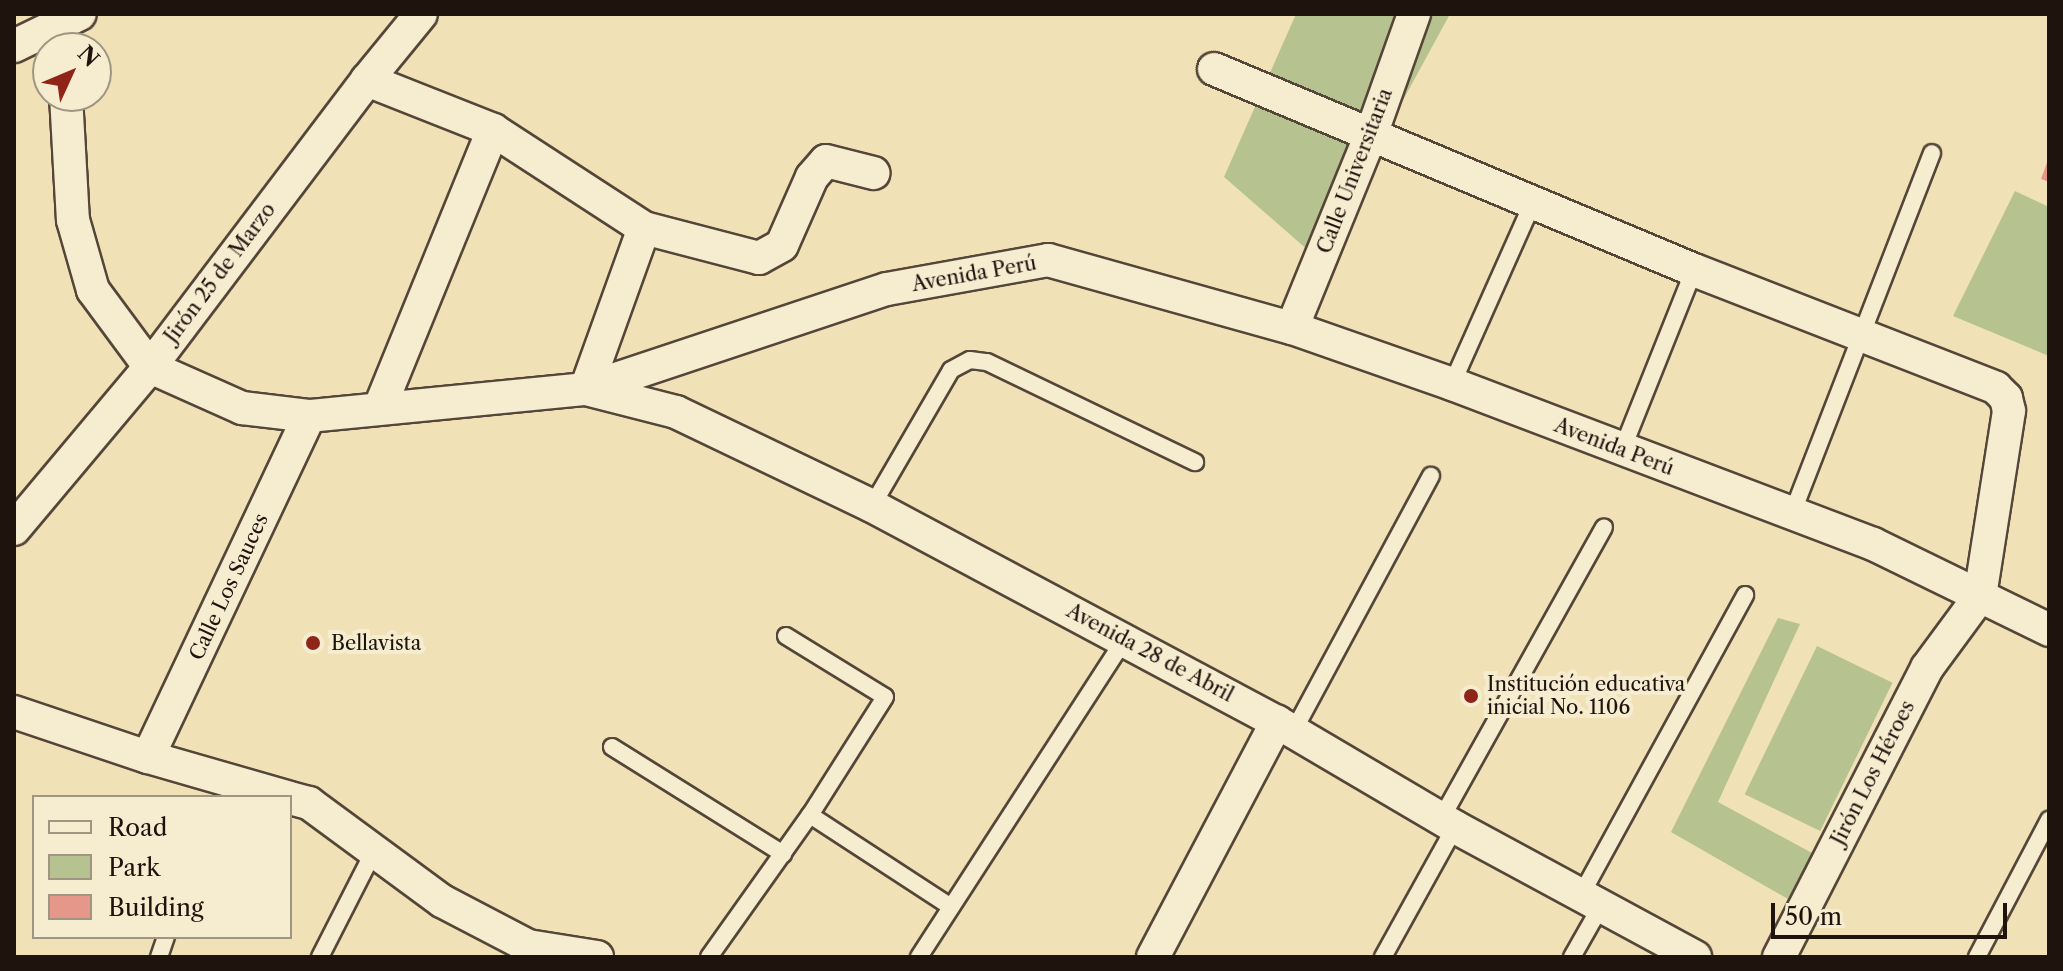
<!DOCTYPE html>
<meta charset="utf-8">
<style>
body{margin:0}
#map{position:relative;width:2063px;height:971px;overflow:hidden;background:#f1e1b7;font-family:"Libre Caslon Text",serif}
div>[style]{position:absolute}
.green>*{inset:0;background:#b6c391;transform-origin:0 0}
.building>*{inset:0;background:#e59889}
.roads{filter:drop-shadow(2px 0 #544638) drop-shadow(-2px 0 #544638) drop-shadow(0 2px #544638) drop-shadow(0 -2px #544638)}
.lane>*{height:16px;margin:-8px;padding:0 8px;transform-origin:8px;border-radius:8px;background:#f6ecd0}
.street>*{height:32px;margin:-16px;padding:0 16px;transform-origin:16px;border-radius:16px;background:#f6ecd0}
.dots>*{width:22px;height:22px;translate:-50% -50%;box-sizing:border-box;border:4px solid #f6ecd0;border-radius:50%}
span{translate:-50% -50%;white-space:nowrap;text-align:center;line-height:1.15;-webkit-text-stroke:8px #f6ecd0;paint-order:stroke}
.street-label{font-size:20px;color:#1f130e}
.poi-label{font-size:20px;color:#1f130e}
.left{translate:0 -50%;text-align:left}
.frame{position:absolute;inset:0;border:16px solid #1f130e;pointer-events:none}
.legend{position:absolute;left:32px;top:795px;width:260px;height:144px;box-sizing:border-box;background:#f6ecd0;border:2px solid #a09582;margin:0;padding:10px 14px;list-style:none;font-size:24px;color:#1f130e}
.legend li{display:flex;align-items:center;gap:16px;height:40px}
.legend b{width:40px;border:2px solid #a09582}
.north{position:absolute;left:32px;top:32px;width:80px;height:80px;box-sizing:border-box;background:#f6ecd0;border:2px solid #a09582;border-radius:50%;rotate:46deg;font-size:22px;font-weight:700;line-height:32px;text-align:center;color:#1f130e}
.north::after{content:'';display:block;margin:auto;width:28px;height:36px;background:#8f2418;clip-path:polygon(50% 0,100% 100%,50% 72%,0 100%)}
.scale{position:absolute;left:1771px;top:903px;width:236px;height:36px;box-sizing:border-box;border:4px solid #1f130e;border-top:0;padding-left:10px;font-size:24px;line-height:28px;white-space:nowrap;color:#1f130e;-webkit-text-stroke:6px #f6ecd0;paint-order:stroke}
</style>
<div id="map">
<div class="green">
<i style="clip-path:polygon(1296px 14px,1450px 14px,1317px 258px,1224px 177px)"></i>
<i style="clip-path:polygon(2015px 191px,2049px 207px,2049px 356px,1953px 316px)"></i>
<i style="clip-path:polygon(1778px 618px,1800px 624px,1718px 802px,1812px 853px,1788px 899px,1671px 832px)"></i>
<i style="left:1817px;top:646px;width:84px;height:165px;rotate:26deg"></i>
</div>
<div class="building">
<i style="clip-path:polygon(2049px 157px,2049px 182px,2041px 179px)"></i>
</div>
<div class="roads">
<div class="lane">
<i style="left:1452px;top:384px;width:199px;rotate:-66deg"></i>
<i style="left:1622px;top:450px;width:194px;rotate:-68.2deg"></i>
<i style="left:872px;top:506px;width:157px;rotate:-59.8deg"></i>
<i style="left:951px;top:370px;width:21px;rotate:-28deg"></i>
<i style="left:970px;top:360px;width:17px;rotate:7deg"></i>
<i style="left:987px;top:362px;width:231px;rotate:25.7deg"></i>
<i style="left:1792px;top:514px;width:387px;rotate:-68.8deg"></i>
<i style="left:786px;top:636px;width:116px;rotate:31.6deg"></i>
<i style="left:885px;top:697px;width:140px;rotate:122.4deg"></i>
<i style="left:1293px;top:732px;width:291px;rotate:-61.7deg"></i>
<i style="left:612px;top:747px;width:202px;rotate:32deg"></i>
<i style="left:1441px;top:819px;width:334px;rotate:-60.8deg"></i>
<i style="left:1581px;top:895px;width:342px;rotate:-61.3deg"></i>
<i style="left:159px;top:957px;width:21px;rotate:-71deg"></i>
<i style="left:320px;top:957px;width:119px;rotate:-63deg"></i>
<i style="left:709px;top:957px;width:174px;rotate:-54.6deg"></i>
<i style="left:810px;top:815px;width:168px;rotate:33.1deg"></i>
<i style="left:919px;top:957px;width:379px;rotate:-57.1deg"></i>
<i style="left:1383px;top:957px;width:149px;rotate:-61deg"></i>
<i style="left:1572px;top:957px;width:59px;rotate:-60.4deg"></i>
<i style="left:1977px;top:957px;width:155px;rotate:-62.3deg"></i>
</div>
<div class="street">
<i style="left:14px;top:46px;width:73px;rotate:-25.9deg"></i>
<i style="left:1214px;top:69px;width:520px;rotate:22.72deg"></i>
<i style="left:1694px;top:270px;width:324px;rotate:21.3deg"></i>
<i style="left:1996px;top:388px;width:14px;rotate:45deg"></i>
<i style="left:2006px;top:398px;width:13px;rotate:77deg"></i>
<i style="left:2009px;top:411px;width:187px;rotate:98.9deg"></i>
<i style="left:1980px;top:596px;width:89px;rotate:126.4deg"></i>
<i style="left:1927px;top:668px;width:325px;rotate:117.1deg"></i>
<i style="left:367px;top:80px;width:136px;rotate:21.6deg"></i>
<i style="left:493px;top:130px;width:180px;rotate:33deg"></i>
<i style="left:644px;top:228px;width:119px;rotate:14.6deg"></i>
<i style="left:759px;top:258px;width:26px;rotate:-29deg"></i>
<i style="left:782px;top:245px;width:74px;rotate:-66.2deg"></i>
<i style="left:812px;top:177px;width:21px;rotate:-49deg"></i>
<i style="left:826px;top:161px;width:49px;rotate:14.3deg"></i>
<i style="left:66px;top:96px;width:124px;rotate:86.8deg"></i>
<i style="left:73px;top:220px;width:73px;rotate:74.1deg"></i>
<i style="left:93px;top:290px;width:96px;rotate:53.5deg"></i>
<i style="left:150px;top:367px;width:101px;rotate:24deg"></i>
<i style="left:242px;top:408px;width:67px;rotate:6.8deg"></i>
<i style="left:309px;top:416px;width:278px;rotate:-5.6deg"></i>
<i style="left:586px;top:389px;width:317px;rotate:-18.4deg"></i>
<i style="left:887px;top:289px;width:164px;rotate:-10.2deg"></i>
<i style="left:1048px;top:260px;width:253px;rotate:15.6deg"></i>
<i style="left:1292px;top:328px;width:170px;rotate:19.3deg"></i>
<i style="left:1452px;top:384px;width:450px;rotate:20.8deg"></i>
<i style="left:1873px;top:544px;width:196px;rotate:26deg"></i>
<i style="left:1292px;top:328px;width:212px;rotate:-67.8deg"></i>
<i style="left:1372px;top:132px;width:125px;rotate:-70.4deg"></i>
<i style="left:586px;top:389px;width:93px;rotate:14.3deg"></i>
<i style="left:676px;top:412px;width:217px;rotate:25.6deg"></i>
<i style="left:872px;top:506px;width:459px;rotate:28.1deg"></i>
<i style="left:1277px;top:722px;width:207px;rotate:30.5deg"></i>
<i style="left:1455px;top:827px;width:273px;rotate:28.4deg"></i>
<i style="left:586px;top:389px;width:171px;rotate:-70.2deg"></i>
<i style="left:380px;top:407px;width:299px;rotate:-67.8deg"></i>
<i style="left:14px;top:529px;width:212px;rotate:-50deg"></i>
<i style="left:150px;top:367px;width:360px;rotate:-52.9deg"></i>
<i style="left:367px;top:80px;width:85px;rotate:-50.7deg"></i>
<i style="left:14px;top:712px;width:141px;rotate:18.6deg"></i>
<i style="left:148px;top:757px;width:145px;rotate:16.1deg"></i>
<i style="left:148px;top:757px;width:377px;rotate:-64.7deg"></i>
<i style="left:290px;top:798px;width:20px;rotate:15deg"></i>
<i style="left:309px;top:803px;width:165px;rotate:36.4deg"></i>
<i style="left:442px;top:901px;width:97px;rotate:27.6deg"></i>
<i style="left:528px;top:946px;width:70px;rotate:9.1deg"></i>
<i style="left:1153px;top:957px;width:266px;rotate:-62.2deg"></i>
</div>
</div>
<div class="dots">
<i style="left:313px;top:643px;background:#8f2418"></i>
<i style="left:1471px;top:696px;background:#8f2418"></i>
</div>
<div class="street-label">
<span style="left:1355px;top:171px;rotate:-69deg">Calle Universitaria</span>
<span style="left:220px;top:273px;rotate:-53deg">Jirón 25 de Marzo</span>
<span style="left:974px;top:274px;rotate:-10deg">Avenida Perú</span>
<span style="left:1614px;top:447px;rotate:21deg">Avenida Perú</span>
<span style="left:229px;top:587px;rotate:-65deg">Calle Los Sauces</span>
<span style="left:1150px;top:653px;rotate:28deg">Avenida 28 de Abril</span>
<span style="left:1873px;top:773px;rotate:-63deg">Jirón Los Héroes</span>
</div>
<div class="poi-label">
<span class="left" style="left:331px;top:643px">Bellavista</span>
<span class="left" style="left:1487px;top:696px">Institución educativa<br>inicial No. 1106</span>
</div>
<div class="frame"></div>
<ul class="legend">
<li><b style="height:10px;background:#f6ecd0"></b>Road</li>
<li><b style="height:22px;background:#b6c391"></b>Park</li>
<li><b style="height:22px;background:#e59889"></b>Building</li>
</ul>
<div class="north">N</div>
<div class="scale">50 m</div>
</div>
